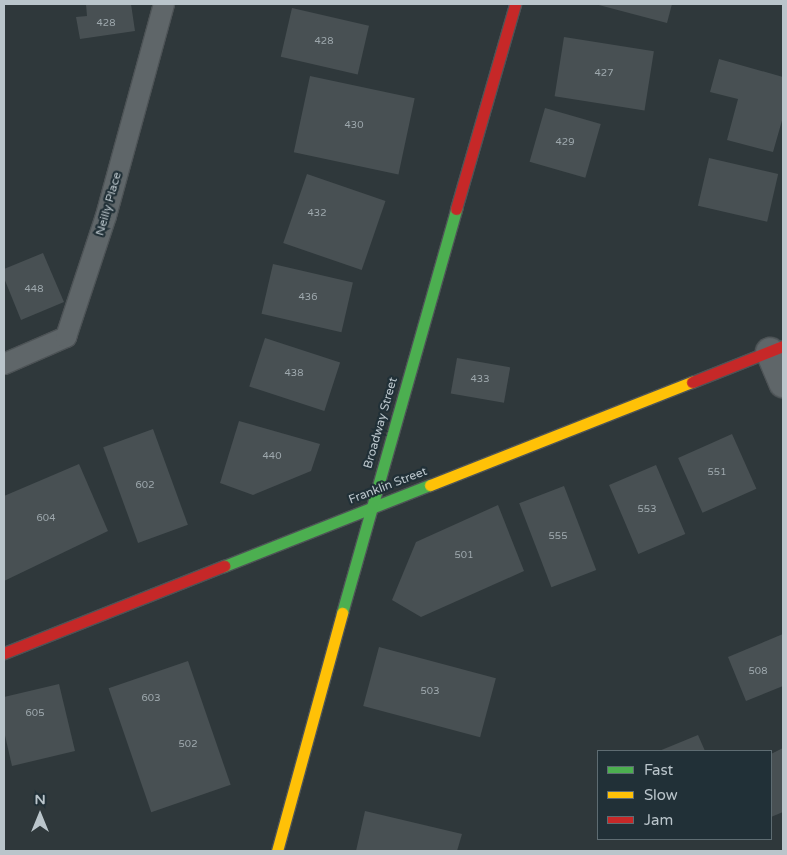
<!DOCTYPE html>
<style>
body{margin:0}
#map{position:relative;width:787px;height:855px;overflow:hidden;background:#2f383b;font-family:"Varela Round",sans-serif}
div>[style]{position:absolute}
.building>*{inset:0;background:#485053;transform-origin:0 0}
.roads{filter:drop-shadow(1px 0 #4d5356) drop-shadow(-1px 0 #4d5356) drop-shadow(0 1px #4d5356) drop-shadow(0 -1px #4d5356)}
.lane>*{height:20px;margin:-10px;padding:0 10px;transform-origin:10px;border-radius:10px;background:#5f6669}
.street>*{height:28px;margin:-14px;padding:0 14px;transform-origin:14px;border-radius:14px;background:#5f6669}
.fast>*{height:11px;margin:-5.5px;padding:0 5.5px;transform-origin:5.5px;border-radius:5.5px;background:#4caf50}
.slow>*{height:11px;margin:-5.5px;padding:0 5.5px;transform-origin:5.5px;border-radius:5.5px;background:#ffc107}
.jam>*{height:11px;margin:-5.5px;padding:0 5.5px;transform-origin:5.5px;border-radius:5.5px;background:#c62828}
span{translate:-50% -50%;white-space:nowrap;text-align:center;line-height:1.15;-webkit-text-stroke:4.5px #213037;paint-order:stroke}
.number-label{font-size:10px;color:#9ea8ad}
.number-label span{-webkit-text-stroke-width:0}
.street-label{font-size:12px;color:#bac5cb}
.frame{position:absolute;inset:0;border:5px solid #bac5cb;pointer-events:none}
.legend{position:absolute;left:597px;top:750px;width:175px;height:90px;box-sizing:border-box;background:#213037;border:1px solid #5e6c72;margin:0;padding:6px 9px;list-style:none;font-size:15px;color:#bac5cb}
.legend li{display:flex;align-items:center;gap:10px;height:25px}
.legend b{width:25px;border:1px solid #5e6c72}
.north{position:absolute;left:15px;top:790px;width:50px;height:50px;-webkit-text-stroke:4px #213037;paint-order:stroke;rotate:0deg;font-size:14px;font-weight:700;line-height:20px;text-align:center;color:#bac5cb}
.north::after{content:'';display:block;margin:auto;width:18px;height:22px;background:#bac5cb;clip-path:polygon(50% 0,100% 100%,50% 72%,0 100%)}
</style>
<div id="map">
<div class="building">
<i style="clip-path:polygon(86px 4px,131px 4px,135px 31px,80px 39px,76px 17px,87px 16px)"></i>
<i style="clip-path:polygon(595px 4px,672px 4px,667px 23px)"></i>
<i style="left:292px;top:8px;width:79px;height:50px;rotate:13deg"></i>
<i style="left:564px;top:37px;width:91px;height:60px;rotate:9deg"></i>
<i style="clip-path:polygon(719px 59px,783px 77px,783px 117px,773px 152px,727px 140px,738px 99px,710px 92px)"></i>
<i style="left:310px;top:76px;width:107px;height:78px;rotate:12deg"></i>
<i style="left:545px;top:108px;width:58px;height:56px;rotate:16deg"></i>
<i style="left:709px;top:158px;width:71px;height:49px;rotate:13deg"></i>
<i style="left:307px;top:174px;width:83px;height:73px;rotate:19deg"></i>
<i style="clip-path:polygon(43px 253px,64px 302px,21px 320px,4px 278px,4px 269px)"></i>
<i style="left:273px;top:264px;width:82px;height:51px;rotate:13deg"></i>
<i style="left:265px;top:338px;width:79px;height:51px;rotate:18deg"></i>
<i style="left:457px;top:358px;width:54px;height:36px;rotate:10deg"></i>
<i style="clip-path:polygon(239px 421px,320px 444px,311px 471px,253px 495px,220px 483px)"></i>
<i style="left:153px;top:429px;width:102px;height:53px;rotate:70deg"></i>
<i style="left:732px;top:434px;width:60px;height:59px;rotate:66deg"></i>
<i style="clip-path:polygon(79px 464px,108px 531px,4px 581px,4px 496px)"></i>
<i style="left:656px;top:465px;width:75px;height:51px;rotate:67deg"></i>
<i style="left:564px;top:486px;width:90px;height:48px;rotate:69deg"></i>
<i style="clip-path:polygon(498px 505px,524px 571px,421px 617px,392px 600px,416px 542px)"></i>
<i style="clip-path:polygon(783px 634px,783px 686px,746px 701px,728px 657px)"></i>
<i style="left:379px;top:647px;width:121px;height:61px;rotate:15deg"></i>
<i style="left:188px;top:661px;width:131px;height:84px;rotate:71deg"></i>
<i style="clip-path:polygon(59px 684px,75px 751px,12px 766px,4px 731px,4px 697px)"></i>
<i style="clip-path:polygon(698px 735px,705px 751px,659px 751px)"></i>
<i style="clip-path:polygon(783px 748px,783px 812px,771px 817px,771px 754px)"></i>
<i style="clip-path:polygon(365px 811px,462px 834px,457px 851px,356px 851px)"></i>
</div>
<div class="roads">
<div class="lane">
<i style="left:4px;top:364px;width:68px;rotate:-23.5deg"></i>
<i style="left:66px;top:337px;width:127px;rotate:-71.7deg"></i>
<i style="left:106px;top:216px;width:220px;rotate:-74.7deg"></i>
</div>
<div class="street">
<i style="left:770px;top:352px;width:34px;rotate:67deg"></i>
</div>
<div class="fast">
<i style="left:224px;top:566px;width:221px;rotate:-21.5deg"></i>
<i style="left:342px;top:613px;width:420px;rotate:-74.2deg"></i>
</div>
<div class="slow">
<i style="left:430px;top:485px;width:282px;rotate:-21.5deg"></i>
<i style="left:277px;top:851px;width:247px;rotate:-74.7deg"></i>
</div>
<div class="jam">
<i style="left:456px;top:209px;width:213px;rotate:-73.9deg"></i>
<i style="left:692px;top:382px;width:98px;rotate:-21.6deg"></i>
<i style="left:4px;top:653px;width:237px;rotate:-21.6deg"></i>
</div>
</div>
<div class="number-label">
<span style="left:106px;top:24px">428</span>
<span style="left:324px;top:42px">428</span>
<span style="left:604px;top:74px">427</span>
<span style="left:354px;top:126px">430</span>
<span style="left:565px;top:143px">429</span>
<span style="left:317px;top:214px">432</span>
<span style="left:34px;top:290px">448</span>
<span style="left:308px;top:298px">436</span>
<span style="left:294px;top:374px">438</span>
<span style="left:480px;top:380px">433</span>
<span style="left:272px;top:457px">440</span>
<span style="left:717px;top:473px">551</span>
<span style="left:145px;top:486px">602</span>
<span style="left:647px;top:510px">553</span>
<span style="left:46px;top:519px">604</span>
<span style="left:558px;top:537px">555</span>
<span style="left:464px;top:556px">501</span>
<span style="left:758px;top:672px">508</span>
<span style="left:430px;top:692px">503</span>
<span style="left:151px;top:699px">603</span>
<span style="left:35px;top:714px">605</span>
<span style="left:188px;top:745px">502</span>
</div>
<div class="street-label">
<span style="left:109px;top:204px;rotate:-74deg">Neilly Place</span>
<span style="left:381px;top:423px;rotate:-74deg">Broadway Street</span>
<span style="left:388px;top:486px;rotate:-21deg">Franklin Street</span>
</div>
<div class="frame"></div>
<ul class="legend">
<li><b style="height:6px;background:#4caf50"></b>Fast</li>
<li><b style="height:6px;background:#ffc107"></b>Slow</li>
<li><b style="height:6px;background:#c62828"></b>Jam</li>
</ul>
<div class="north">N</div>
</div>
